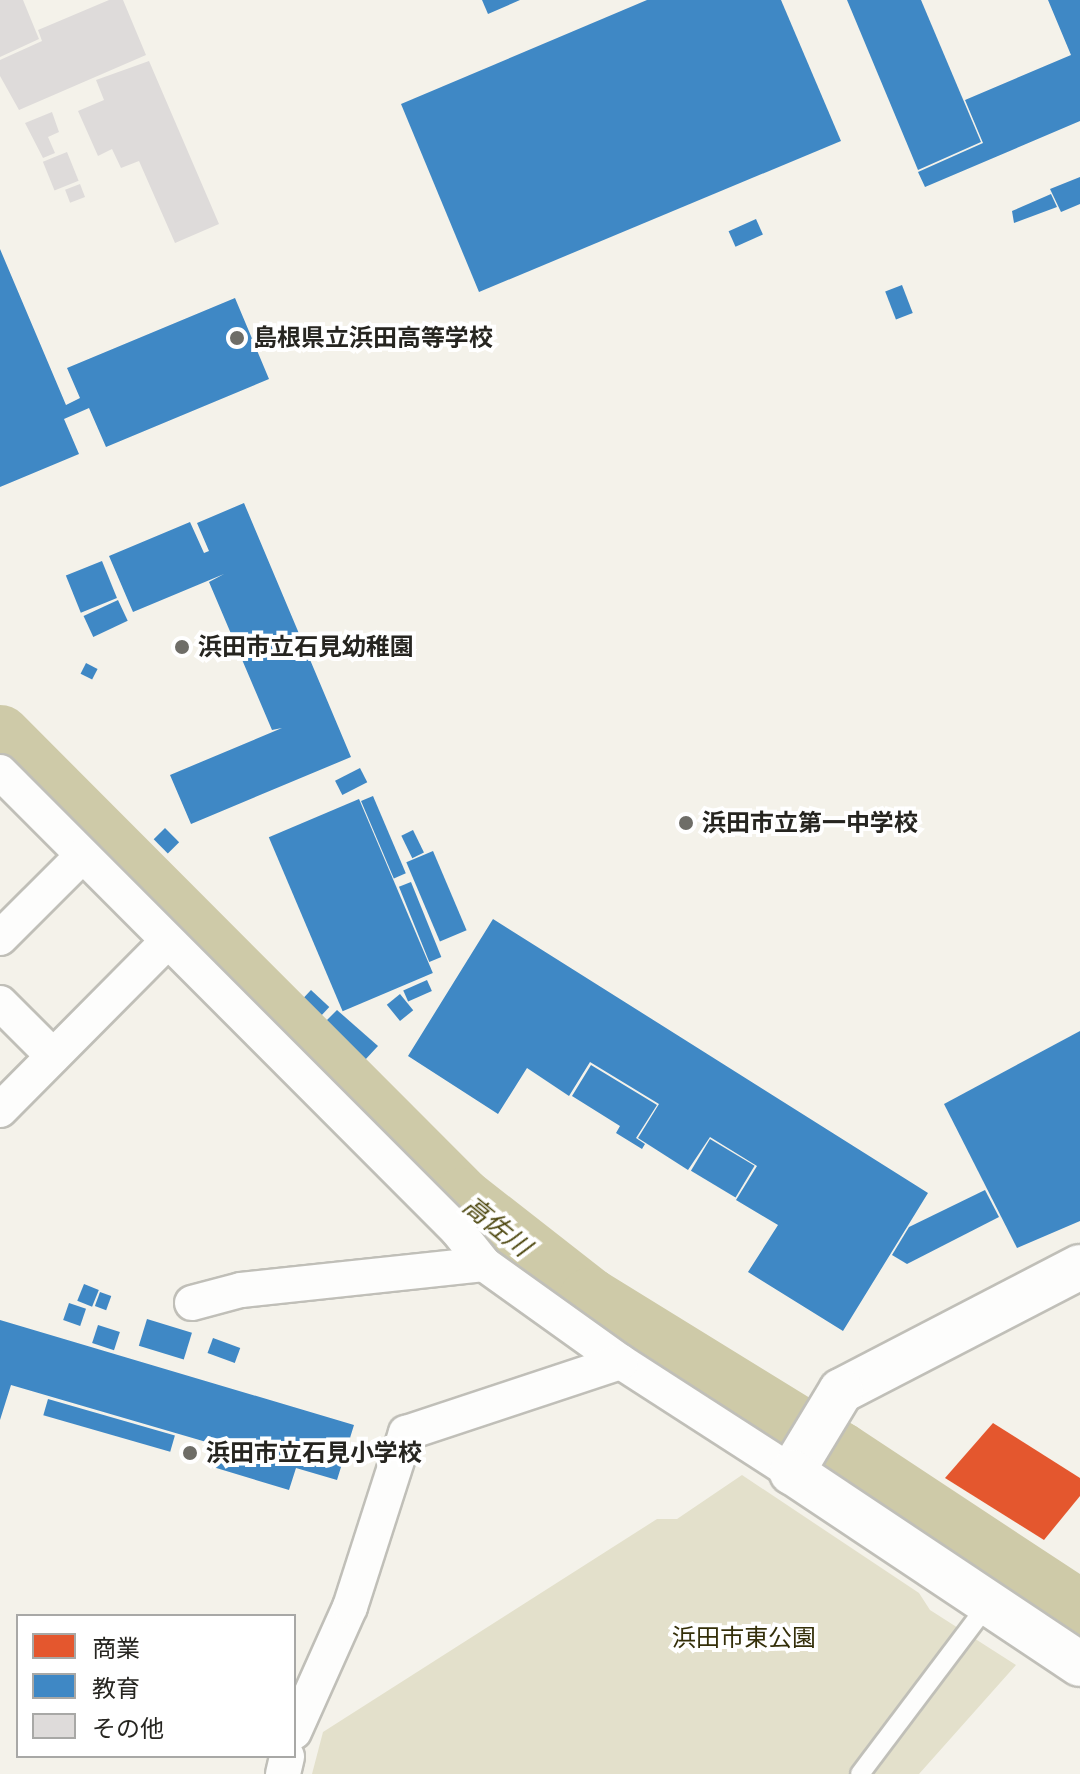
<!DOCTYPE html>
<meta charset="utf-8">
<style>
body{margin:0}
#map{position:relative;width:1080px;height:1774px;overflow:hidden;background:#f4f2ea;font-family:"IBM Plex Sans","Noto Sans JP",sans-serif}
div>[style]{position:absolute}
.green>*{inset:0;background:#e3e0cb}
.shops>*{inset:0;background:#e4572e}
.schools>*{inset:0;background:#3f88c5;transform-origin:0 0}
.river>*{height:62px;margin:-31px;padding:0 31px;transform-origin:31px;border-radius:31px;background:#cecaa8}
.building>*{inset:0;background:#dedbda;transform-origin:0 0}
.roads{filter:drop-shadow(2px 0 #c0bfb8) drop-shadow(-2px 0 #c0bfb8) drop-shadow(0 2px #c0bfb8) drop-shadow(0 -2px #c0bfb8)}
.lane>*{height:18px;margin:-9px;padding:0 9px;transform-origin:9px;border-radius:9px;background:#fdfdfc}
.street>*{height:34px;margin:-17px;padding:0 17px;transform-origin:17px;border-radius:17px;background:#fdfdfc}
.secondary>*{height:44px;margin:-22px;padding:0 22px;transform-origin:22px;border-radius:22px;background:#fdfdfc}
.dots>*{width:22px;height:22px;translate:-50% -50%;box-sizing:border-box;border:4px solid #fff;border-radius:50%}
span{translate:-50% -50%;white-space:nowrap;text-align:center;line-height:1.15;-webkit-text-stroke:8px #fff;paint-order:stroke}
.poi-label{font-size:24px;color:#262520;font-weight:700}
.left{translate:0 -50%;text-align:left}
.park-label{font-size:24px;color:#342f09}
.water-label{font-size:26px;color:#4e4810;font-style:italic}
.legend{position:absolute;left:16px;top:1614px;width:280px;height:144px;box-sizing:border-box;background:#fff;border:2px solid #a8a8a6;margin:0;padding:10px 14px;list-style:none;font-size:24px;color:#262520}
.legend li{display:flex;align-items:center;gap:16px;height:40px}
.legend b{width:40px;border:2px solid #a8a8a6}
</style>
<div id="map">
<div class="green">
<i style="clip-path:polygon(742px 1475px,919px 1593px,930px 1610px,1016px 1665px,919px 1774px,312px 1774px,323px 1732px,657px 1519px,677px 1519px)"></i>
</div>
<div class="shops">
<i style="clip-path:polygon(993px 1423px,1080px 1478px,1080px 1496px,1044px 1540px,945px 1478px)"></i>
</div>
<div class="schools">
<i style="clip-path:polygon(482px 0,520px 0,488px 14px)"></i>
<i style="clip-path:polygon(647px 0,781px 0,841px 141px,479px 292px,401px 104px)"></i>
<i style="clip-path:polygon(847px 0,921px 0,981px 142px,918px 170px)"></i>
<i style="clip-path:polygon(1048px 0,1080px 0,1080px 121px,925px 187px,918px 172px,983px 143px,965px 100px,1071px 55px)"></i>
<i style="clip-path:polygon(1080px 177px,1080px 204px,1061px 212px,1050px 189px)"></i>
<i style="clip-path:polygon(1051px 194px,1057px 207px,1014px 223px,1012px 211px)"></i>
<i style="left:756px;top:219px;width:17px;height:30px;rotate:66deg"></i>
<i style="clip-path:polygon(0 249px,66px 405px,80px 398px,67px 368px,235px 298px,269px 379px,106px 447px,89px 408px,64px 419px,79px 454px,0 487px)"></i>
<i style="left:902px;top:285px;width:30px;height:18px;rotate:69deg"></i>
<i style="clip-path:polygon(244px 503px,351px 757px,191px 824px,170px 775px,282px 728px,272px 730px,209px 582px,224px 574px,133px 612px,109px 556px,190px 522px,204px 553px,209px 551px,197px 523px)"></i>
<i style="left:102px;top:561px;width:40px;height:39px;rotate:68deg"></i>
<i style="left:118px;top:600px;width:23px;height:38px;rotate:65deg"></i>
<i style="left:86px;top:663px;width:13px;height:12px;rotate:27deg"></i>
<i style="left:360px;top:768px;width:16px;height:28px;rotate:63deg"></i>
<i style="left:373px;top:796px;width:84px;height:13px;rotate:67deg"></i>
<i style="left:359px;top:799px;width:189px;height:98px;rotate:67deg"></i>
<i style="left:165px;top:828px;width:20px;height:16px;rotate:45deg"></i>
<i style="left:413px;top:830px;width:25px;height:13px;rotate:64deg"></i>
<i style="left:433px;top:851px;width:86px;height:29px;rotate:67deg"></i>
<i style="left:411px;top:882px;width:81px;height:13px;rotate:68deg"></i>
<i style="clip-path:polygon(493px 919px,928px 1193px,843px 1331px,748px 1272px,778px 1225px,736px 1200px,757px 1166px,710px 1137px,688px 1170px,638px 1138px,659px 1104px,590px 1062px,569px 1096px,527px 1068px,498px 1114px,408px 1056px)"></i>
<i style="left:427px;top:980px;width:12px;height:26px;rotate:66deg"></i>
<i style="left:311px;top:990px;width:25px;height:13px;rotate:43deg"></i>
<i style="left:400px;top:994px;width:21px;height:17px;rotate:51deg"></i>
<i style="clip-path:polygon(337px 1010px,378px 1046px,364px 1061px,325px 1022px)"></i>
<i style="clip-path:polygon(1080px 1031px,1080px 1221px,1017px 1248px,944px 1104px)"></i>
<i style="clip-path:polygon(591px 1065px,657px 1105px,636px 1138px,645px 1144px,642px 1149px,616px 1133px,620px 1126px,572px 1096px)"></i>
<i style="left:710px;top:1139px;width:52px;height:37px;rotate:31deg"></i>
<i style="clip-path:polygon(985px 1190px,999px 1217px,907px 1264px,892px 1255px,909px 1227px)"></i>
<i style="left:84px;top:1284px;width:16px;height:18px;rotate:22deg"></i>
<i style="left:100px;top:1292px;width:12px;height:15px;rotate:20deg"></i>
<i style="left:69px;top:1303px;width:18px;height:18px;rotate:19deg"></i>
<i style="left:147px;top:1319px;width:47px;height:28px;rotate:17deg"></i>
<i style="clip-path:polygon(0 1320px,354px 1425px,337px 1480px,296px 1468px,289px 1490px,213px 1467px,220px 1446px,11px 1385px,0 1420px)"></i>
<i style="left:98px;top:1325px;width:23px;height:19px;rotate:18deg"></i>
<i style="left:213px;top:1338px;width:29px;height:16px;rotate:20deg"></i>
<i style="left:48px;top:1399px;width:132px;height:17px;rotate:16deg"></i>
</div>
<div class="river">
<i style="left:0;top:736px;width:654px;rotate:45.06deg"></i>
<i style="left:462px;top:1199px;width:162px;rotate:38deg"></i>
<i style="left:590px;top:1299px;width:294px;rotate:31.6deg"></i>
<i style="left:840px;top:1453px;width:287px;rotate:33.4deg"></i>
</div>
<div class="building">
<i style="clip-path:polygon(0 0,23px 0,39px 39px,0 57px)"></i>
<i style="clip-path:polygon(109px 0,123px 0,146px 55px,19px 110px,0 76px,0 60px,42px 41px,38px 30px)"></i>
<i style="clip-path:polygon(149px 61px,219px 224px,175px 243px,139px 161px,121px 168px,112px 149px,98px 156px,78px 111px,104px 100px,96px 80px)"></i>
<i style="clip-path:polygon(52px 112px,59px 132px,48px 137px,55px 153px,43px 158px,25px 123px)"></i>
<i style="left:67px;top:152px;width:31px;height:26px;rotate:68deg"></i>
<i style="left:80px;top:184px;width:14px;height:16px;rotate:69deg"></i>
</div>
<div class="roads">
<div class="lane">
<i style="left:860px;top:1774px;width:213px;rotate:-53deg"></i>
</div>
<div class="street">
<i style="left:0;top:772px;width:647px;rotate:45.06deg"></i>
<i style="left:457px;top:1230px;width:43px;rotate:51.5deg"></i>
<i style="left:484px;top:1264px;width:168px;rotate:35.6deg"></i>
<i style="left:621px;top:1362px;width:203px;rotate:32.8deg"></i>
<i style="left:0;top:938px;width:115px;rotate:-45deg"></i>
<i style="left:0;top:1003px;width:75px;rotate:45deg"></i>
<i style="left:0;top:1110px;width:237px;rotate:-45.2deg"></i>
<i style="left:192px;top:1303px;width:51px;rotate:-14.9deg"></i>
<i style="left:241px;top:1290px;width:244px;rotate:-6.1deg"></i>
<i style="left:294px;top:1732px;width:137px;rotate:-65.9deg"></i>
<i style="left:350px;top:1607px;width:183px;rotate:-72.2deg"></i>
<i style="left:406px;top:1433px;width:226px;rotate:-18.3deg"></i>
<i style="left:283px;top:1774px;width:18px;rotate:-77deg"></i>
</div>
<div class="secondary">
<i style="left:1080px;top:1267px;width:269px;rotate:152.6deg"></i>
<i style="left:841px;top:1391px;width:95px;rotate:121.2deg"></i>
<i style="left:792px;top:1472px;width:346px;rotate:33.7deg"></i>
</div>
</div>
<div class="dots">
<i style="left:237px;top:338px;background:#6e6d67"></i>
<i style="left:182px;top:647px;background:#6e6d67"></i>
<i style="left:686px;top:823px;background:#6e6d67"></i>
<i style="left:190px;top:1453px;background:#6e6d67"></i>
</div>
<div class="poi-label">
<span class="left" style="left:253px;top:338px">島根県立浜田高等学校</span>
<span class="left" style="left:198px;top:647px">浜田市立石見幼稚園</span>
<span class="left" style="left:702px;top:823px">浜田市立第一中学校</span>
<span class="left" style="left:206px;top:1453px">浜田市立石見小学校</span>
</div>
<div class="park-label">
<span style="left:744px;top:1638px">浜田市東公園</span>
</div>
<div class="water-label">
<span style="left:497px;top:1226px;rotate:39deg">高佐川</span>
</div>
<ul class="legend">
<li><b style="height:22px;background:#e4572e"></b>商業</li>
<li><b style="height:22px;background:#3f88c5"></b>教育</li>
<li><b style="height:22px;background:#dedbda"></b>その他</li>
</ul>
</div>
